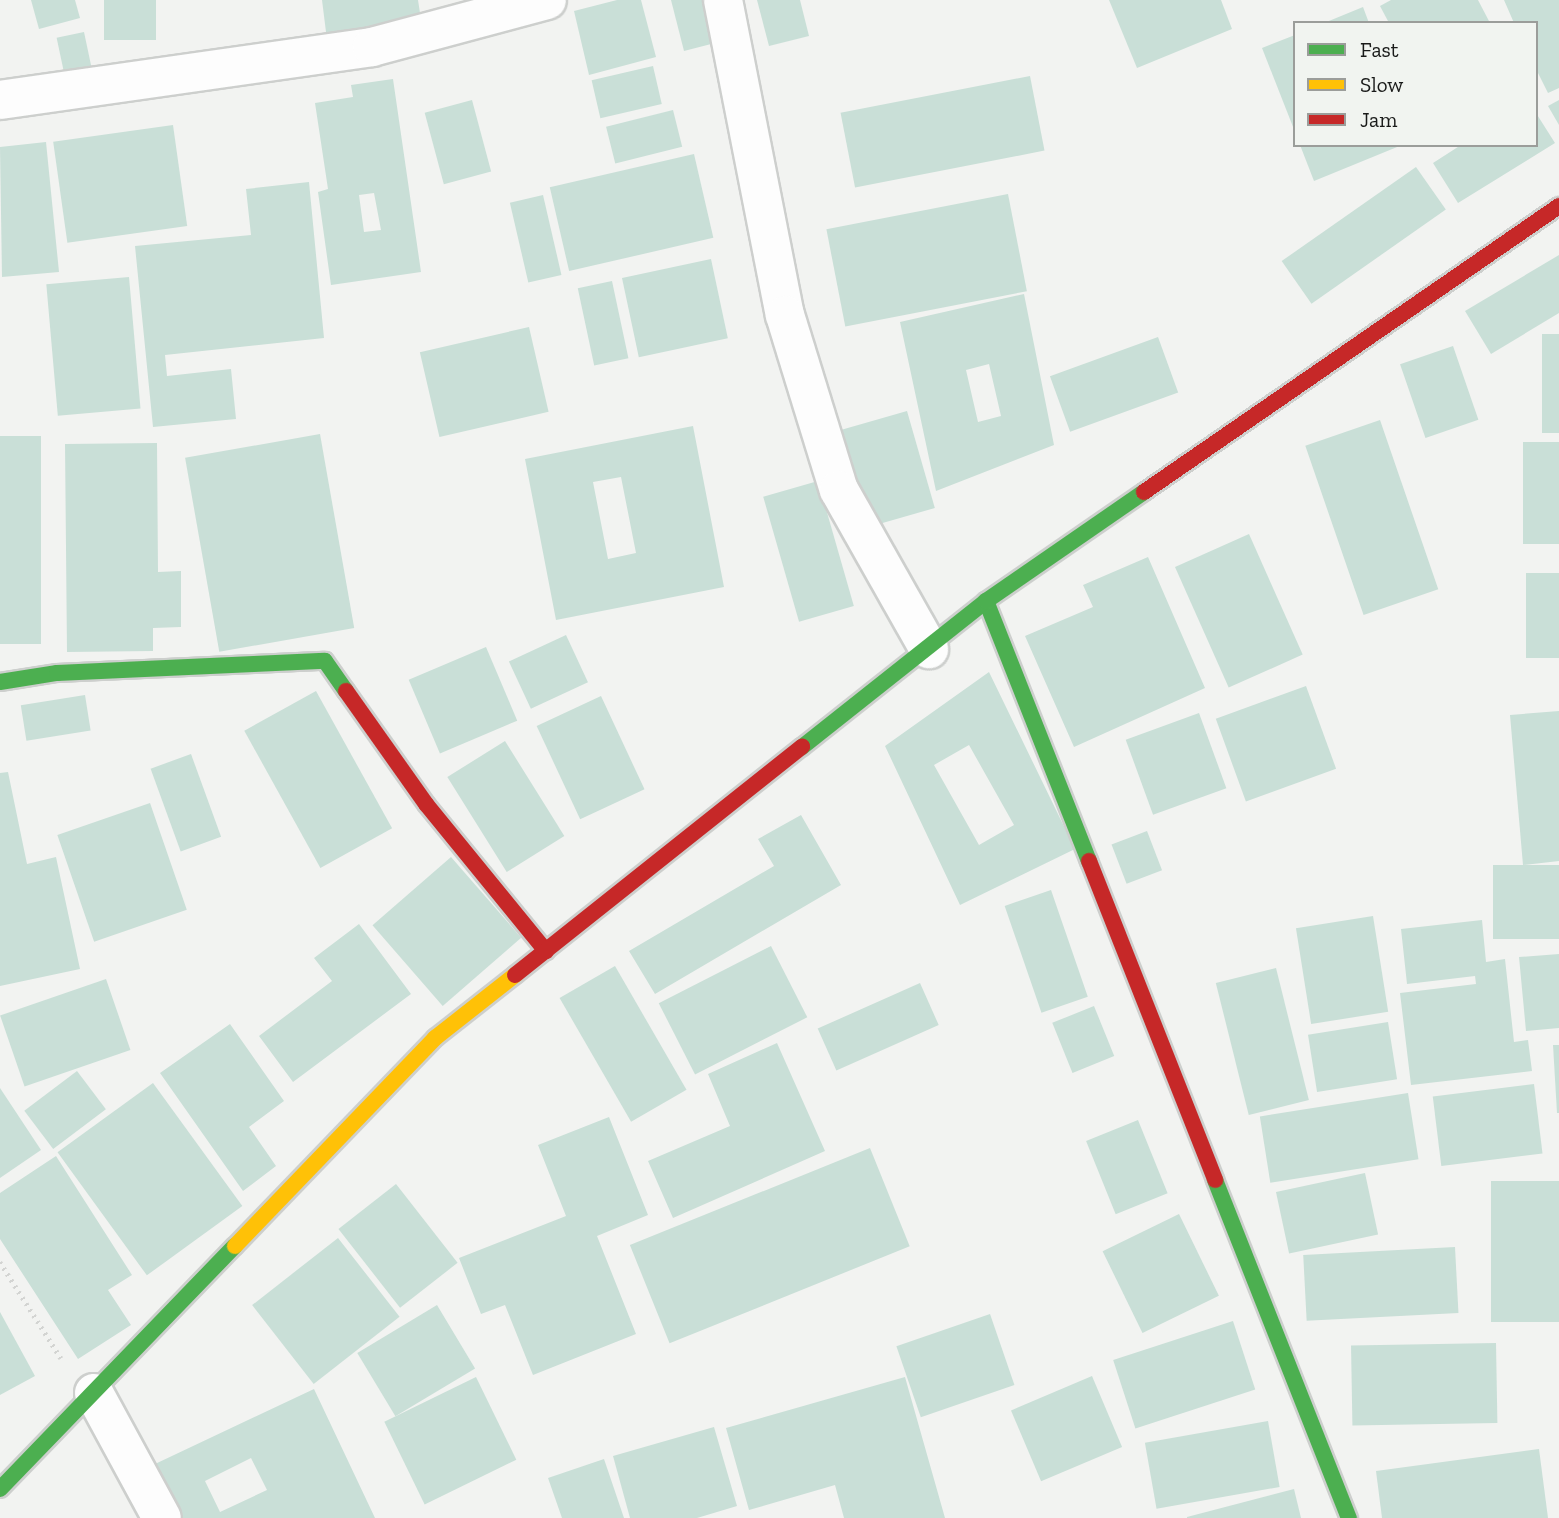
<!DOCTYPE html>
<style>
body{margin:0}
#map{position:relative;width:1559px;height:1518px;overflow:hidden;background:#f2f3f1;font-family:"Zilla Slab",serif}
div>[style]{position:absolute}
.building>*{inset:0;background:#c9dfd7;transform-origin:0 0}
.path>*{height:4.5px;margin-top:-2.25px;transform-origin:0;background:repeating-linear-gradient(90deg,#d3d4d2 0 2px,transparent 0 7px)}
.roads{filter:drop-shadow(2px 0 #cdcfcd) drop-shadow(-2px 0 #cdcfcd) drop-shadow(0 2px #cdcfcd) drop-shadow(0 -2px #cdcfcd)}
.street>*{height:38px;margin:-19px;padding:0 19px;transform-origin:19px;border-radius:19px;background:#fdfdfd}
.fast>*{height:16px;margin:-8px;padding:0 8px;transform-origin:8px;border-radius:8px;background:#4caf50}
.slow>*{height:16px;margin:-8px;padding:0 8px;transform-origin:8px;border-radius:8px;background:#ffc107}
.jam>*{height:16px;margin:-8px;padding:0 8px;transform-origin:8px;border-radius:8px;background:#c62828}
span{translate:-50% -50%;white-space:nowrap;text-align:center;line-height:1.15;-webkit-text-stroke:6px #f1f4f0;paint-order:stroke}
.legend{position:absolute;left:1293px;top:21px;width:245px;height:126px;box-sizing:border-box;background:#f1f4f0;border:2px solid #9b9d9a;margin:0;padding:9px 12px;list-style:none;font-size:21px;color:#191a19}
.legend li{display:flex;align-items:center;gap:14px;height:35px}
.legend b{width:35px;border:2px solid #9b9d9a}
</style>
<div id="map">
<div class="building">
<i style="clip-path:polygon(31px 0,75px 0,80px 18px,39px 29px)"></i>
<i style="left:104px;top:0;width:52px;height:40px"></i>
<i style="clip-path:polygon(322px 0,418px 0,422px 26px,327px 40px)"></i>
<i style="clip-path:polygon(617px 0,641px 0,656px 57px,589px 75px,574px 11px)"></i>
<i style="clip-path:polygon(671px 0,704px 0,715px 43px,684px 51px)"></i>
<i style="clip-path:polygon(757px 0,800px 0,809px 36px,769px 46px)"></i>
<i style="clip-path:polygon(1109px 0,1221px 0,1232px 29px,1137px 68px)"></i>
<i style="clip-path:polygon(1391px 0,1478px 0,1490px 23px,1389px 23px,1380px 6px)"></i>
<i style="clip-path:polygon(1504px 0,1559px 0,1559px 88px,1548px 93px,1536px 69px,1536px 23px,1514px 23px)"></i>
<i style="clip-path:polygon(1363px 7px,1369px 23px,1324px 23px)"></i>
<i style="left:84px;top:32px;width:39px;height:28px;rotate:78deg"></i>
<i style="clip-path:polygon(1295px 35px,1295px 132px,1262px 48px)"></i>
<i style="left:653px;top:66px;width:39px;height:63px;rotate:77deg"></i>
<i style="left:1030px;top:76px;width:76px;height:193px;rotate:79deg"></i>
<i style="clip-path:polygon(evenodd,393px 79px,421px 272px,331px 285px,318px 192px,328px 189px,315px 103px,353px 97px,351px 85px,393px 79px,374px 193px,381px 230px,364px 232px,359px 195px,374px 193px)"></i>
<i style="left:472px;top:100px;width:74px;height:49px;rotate:75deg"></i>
<i style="clip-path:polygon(1559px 100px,1559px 125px,1548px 106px)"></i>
<i style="left:673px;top:110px;width:38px;height:69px;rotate:76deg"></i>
<i style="clip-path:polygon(1536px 113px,1555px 143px,1458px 203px,1433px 163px,1461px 145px,1536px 145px)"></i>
<i style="left:173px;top:125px;width:102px;height:121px;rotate:82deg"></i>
<i style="clip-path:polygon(46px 142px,59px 272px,2px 277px,0 147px)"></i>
<i style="clip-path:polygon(1300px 145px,1402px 145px,1314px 181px)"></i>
<i style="left:694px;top:154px;width:86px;height:148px;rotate:77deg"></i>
<i style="left:1416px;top:167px;width:52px;height:164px;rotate:55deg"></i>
<i style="clip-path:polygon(309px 182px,324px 338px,165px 355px,167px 376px,231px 369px,236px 419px,153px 427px,135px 246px,251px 235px,246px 189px)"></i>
<i style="left:1008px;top:194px;width:99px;height:185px;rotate:79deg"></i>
<i style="left:543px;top:195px;width:82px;height:34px;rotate:77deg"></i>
<i style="clip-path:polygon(1559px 255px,1559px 313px,1491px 354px,1465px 311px)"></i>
<i style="left:711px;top:259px;width:81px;height:91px;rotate:78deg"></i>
<i style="left:129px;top:277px;width:132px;height:83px;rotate:85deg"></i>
<i style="left:612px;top:281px;width:79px;height:35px;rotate:78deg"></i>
<i style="clip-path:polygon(evenodd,1024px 294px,1054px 445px,936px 491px,900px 322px,1024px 294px,989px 364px,1001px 416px,978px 422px,966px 370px,989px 364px)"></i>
<i style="left:529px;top:327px;width:87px;height:112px;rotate:77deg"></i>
<i style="left:1542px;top:334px;width:17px;height:99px"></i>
<i style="left:1158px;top:337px;width:59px;height:115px;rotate:70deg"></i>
<i style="left:1453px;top:346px;width:78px;height:56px;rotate:71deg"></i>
<i style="left:907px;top:411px;width:101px;height:68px;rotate:74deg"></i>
<i style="left:1380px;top:420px;width:179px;height:79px;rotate:71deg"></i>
<i style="clip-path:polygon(evenodd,693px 426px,724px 587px,556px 620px,525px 459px,693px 426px,621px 477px,636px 553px,608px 559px,593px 482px,621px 477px)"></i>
<i style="left:320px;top:434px;width:197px;height:137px;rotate:80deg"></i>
<i style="left:41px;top:436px;width:208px;height:41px;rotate:90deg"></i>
<i style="left:1559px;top:442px;width:102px;height:36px;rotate:90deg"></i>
<i style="clip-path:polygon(157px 443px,158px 572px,181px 571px,181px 627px,153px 628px,153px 651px,67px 652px,65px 444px)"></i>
<i style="left:818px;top:481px;width:130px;height:57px;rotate:74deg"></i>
<i style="left:1249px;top:534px;width:132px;height:81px;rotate:66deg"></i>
<i style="clip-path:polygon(1148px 557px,1205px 688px,1074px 747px,1025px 636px,1093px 607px,1083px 585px)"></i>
<i style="left:1559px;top:573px;width:85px;height:33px;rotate:90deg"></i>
<i style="left:566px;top:635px;width:52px;height:63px;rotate:65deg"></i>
<i style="left:486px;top:647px;width:80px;height:84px;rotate:67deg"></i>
<i style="clip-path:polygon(evenodd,989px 672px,1075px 849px,960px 905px,885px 746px,989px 672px,969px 745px,1014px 825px,979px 845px,934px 765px,969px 745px)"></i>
<i style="left:1306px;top:686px;width:88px;height:96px;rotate:70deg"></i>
<i style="left:316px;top:691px;width:157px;height:82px;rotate:61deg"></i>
<i style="left:85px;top:695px;width:36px;height:65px;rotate:81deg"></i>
<i style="left:601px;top:696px;width:103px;height:71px;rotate:65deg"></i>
<i style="clip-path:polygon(1559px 711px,1559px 861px,1523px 865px,1510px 715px)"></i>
<i style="left:1199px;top:713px;width:80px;height:78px;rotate:70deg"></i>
<i style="left:505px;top:741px;width:112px;height:68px;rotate:58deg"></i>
<i style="left:191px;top:754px;width:88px;height:43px;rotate:70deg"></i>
<i style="clip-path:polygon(8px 772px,27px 864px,56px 857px,80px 969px,0 986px,0 773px)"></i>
<i style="left:150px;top:803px;width:113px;height:98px;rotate:71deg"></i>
<i style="clip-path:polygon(801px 815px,841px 885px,655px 994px,629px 951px,774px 866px,758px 839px)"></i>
<i style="left:1147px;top:831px;width:42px;height:38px;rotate:69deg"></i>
<i style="left:451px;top:857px;width:107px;height:104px;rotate:49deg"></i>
<i style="left:1559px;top:865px;width:74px;height:66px;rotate:90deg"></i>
<i style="left:1051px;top:890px;width:113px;height:49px;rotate:71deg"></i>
<i style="left:1373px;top:916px;width:97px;height:78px;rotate:81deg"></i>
<i style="clip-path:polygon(1482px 920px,1486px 962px,1505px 959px,1514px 1042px,1528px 1040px,1532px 1071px,1411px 1085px,1400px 993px,1476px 984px,1475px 976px,1407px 984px,1401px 929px)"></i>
<i style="clip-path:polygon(359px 924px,411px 994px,293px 1082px,259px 1036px,332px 981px,314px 958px)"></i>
<i style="left:771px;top:946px;width:80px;height:126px;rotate:63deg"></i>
<i style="clip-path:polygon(1559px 954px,1559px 1028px,1526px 1031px,1519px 957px)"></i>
<i style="left:615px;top:966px;width:143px;height:64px;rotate:60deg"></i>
<i style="left:1276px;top:968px;width:136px;height:62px;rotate:76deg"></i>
<i style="left:106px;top:979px;width:75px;height:112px;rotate:71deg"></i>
<i style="left:920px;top:983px;width:46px;height:112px;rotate:66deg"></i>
<i style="left:1094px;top:1006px;width:54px;height:45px;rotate:68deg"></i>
<i style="left:1388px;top:1022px;width:58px;height:81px;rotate:81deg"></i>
<i style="clip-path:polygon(230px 1024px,284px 1101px,249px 1127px,276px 1166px,243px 1191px,160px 1073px)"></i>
<i style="clip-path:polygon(777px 1043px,825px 1151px,673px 1218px,648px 1161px,730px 1126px,708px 1074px)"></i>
<i style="clip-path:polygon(1553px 1045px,1559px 1045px,1559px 1113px,1557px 1113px)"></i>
<i style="left:77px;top:1071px;width:48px;height:66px;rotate:53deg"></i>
<i style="left:153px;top:1083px;width:152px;height:118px;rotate:54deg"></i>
<i style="left:1534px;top:1084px;width:70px;height:102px;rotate:83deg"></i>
<i style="clip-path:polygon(0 1088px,41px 1150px,0 1178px)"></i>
<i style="left:1408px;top:1093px;width:67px;height:150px;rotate:81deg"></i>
<i style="clip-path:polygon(609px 1117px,648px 1215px,597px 1236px,636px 1334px,533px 1375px,505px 1305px,481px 1314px,459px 1258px,566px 1216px,538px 1145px)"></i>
<i style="left:1138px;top:1120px;width:79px;height:56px;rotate:68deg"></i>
<i style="left:870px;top:1148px;width:106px;height:259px;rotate:68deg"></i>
<i style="clip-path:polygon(56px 1156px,132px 1275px,108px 1290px,131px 1325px,78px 1359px,0 1239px,0 1193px)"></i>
<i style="left:1365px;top:1173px;width:63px;height:91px;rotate:78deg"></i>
<i style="left:1559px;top:1181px;width:141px;height:68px;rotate:90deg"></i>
<i style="left:396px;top:1184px;width:100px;height:73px;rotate:52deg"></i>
<i style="left:1179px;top:1214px;width:91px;height:85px;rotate:64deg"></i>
<i style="left:338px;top:1238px;width:100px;height:109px;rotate:52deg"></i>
<i style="left:1455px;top:1247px;width:66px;height:152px;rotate:87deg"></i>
<i style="left:437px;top:1305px;width:74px;height:93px;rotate:59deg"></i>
<i style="clip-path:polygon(0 1312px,35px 1376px,0 1395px)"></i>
<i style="left:990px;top:1314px;width:75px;height:99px;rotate:71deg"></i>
<i style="left:1233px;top:1321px;width:72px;height:126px;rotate:72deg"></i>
<i style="left:1496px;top:1343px;width:80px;height:145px;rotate:89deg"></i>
<i style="left:1092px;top:1376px;width:77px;height:88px;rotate:67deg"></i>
<i style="left:476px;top:1377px;width:92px;height:102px;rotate:64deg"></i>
<i style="clip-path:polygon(905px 1377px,945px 1518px,844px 1518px,835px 1485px,749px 1510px,726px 1428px)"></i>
<i style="clip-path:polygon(evenodd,314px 1389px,375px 1518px,181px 1518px,155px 1464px,314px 1389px,251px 1458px,267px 1490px,220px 1512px,205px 1481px,251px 1458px)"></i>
<i style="left:1268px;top:1421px;width:67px;height:125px;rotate:80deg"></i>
<i style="clip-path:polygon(714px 1427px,737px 1506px,697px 1518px,630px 1518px,613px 1456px)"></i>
<i style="clip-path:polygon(1539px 1449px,1548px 1518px,1382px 1518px,1376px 1471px)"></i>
<i style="clip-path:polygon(604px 1459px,624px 1518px,562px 1518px,548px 1478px)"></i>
<i style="clip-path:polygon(1294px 1489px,1301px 1518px,1187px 1518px,1187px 1517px)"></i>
</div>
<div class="path">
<i style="left:0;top:1262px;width:114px;rotate:57.6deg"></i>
</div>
<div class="roads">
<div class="street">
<i style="left:723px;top:0;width:321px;rotate:78.9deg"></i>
<i style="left:785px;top:315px;width:183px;rotate:72.9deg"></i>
<i style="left:839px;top:490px;width:183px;rotate:60.5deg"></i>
<i style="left:0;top:100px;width:376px;rotate:-8.1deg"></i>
<i style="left:372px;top:47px;width:181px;rotate:-15deg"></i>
<i style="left:94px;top:1393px;width:142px;rotate:61.5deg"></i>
</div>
<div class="fast">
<i style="left:986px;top:601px;width:280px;rotate:68.4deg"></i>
<i style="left:0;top:682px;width:58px;rotate:-9deg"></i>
<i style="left:57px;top:673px;width:268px;rotate:-2.6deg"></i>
<i style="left:325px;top:661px;width:37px;rotate:55deg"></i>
<i style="left:802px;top:747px;width:235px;rotate:-38.4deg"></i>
<i style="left:986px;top:601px;width:192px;rotate:-34.6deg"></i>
<i style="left:1215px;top:1180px;width:364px;rotate:68.4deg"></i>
<i style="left:0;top:1489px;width:338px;rotate:-46deg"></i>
</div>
<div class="slow">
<i style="left:235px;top:1246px;width:289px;rotate:-46.1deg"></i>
<i style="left:435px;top:1038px;width:102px;rotate:-38.2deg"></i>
</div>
<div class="jam">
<i style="left:1144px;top:492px;width:504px;rotate:-34.57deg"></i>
<i style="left:346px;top:691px;width:138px;rotate:54.7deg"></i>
<i style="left:426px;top:804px;width:190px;rotate:50.8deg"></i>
<i style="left:1089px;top:861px;width:343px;rotate:68.4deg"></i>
<i style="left:515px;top:975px;width:367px;rotate:-38.5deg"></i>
</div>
</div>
<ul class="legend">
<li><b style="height:9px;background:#4caf50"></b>Fast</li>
<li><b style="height:9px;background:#ffc107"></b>Slow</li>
<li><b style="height:9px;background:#c62828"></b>Jam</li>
</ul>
</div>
